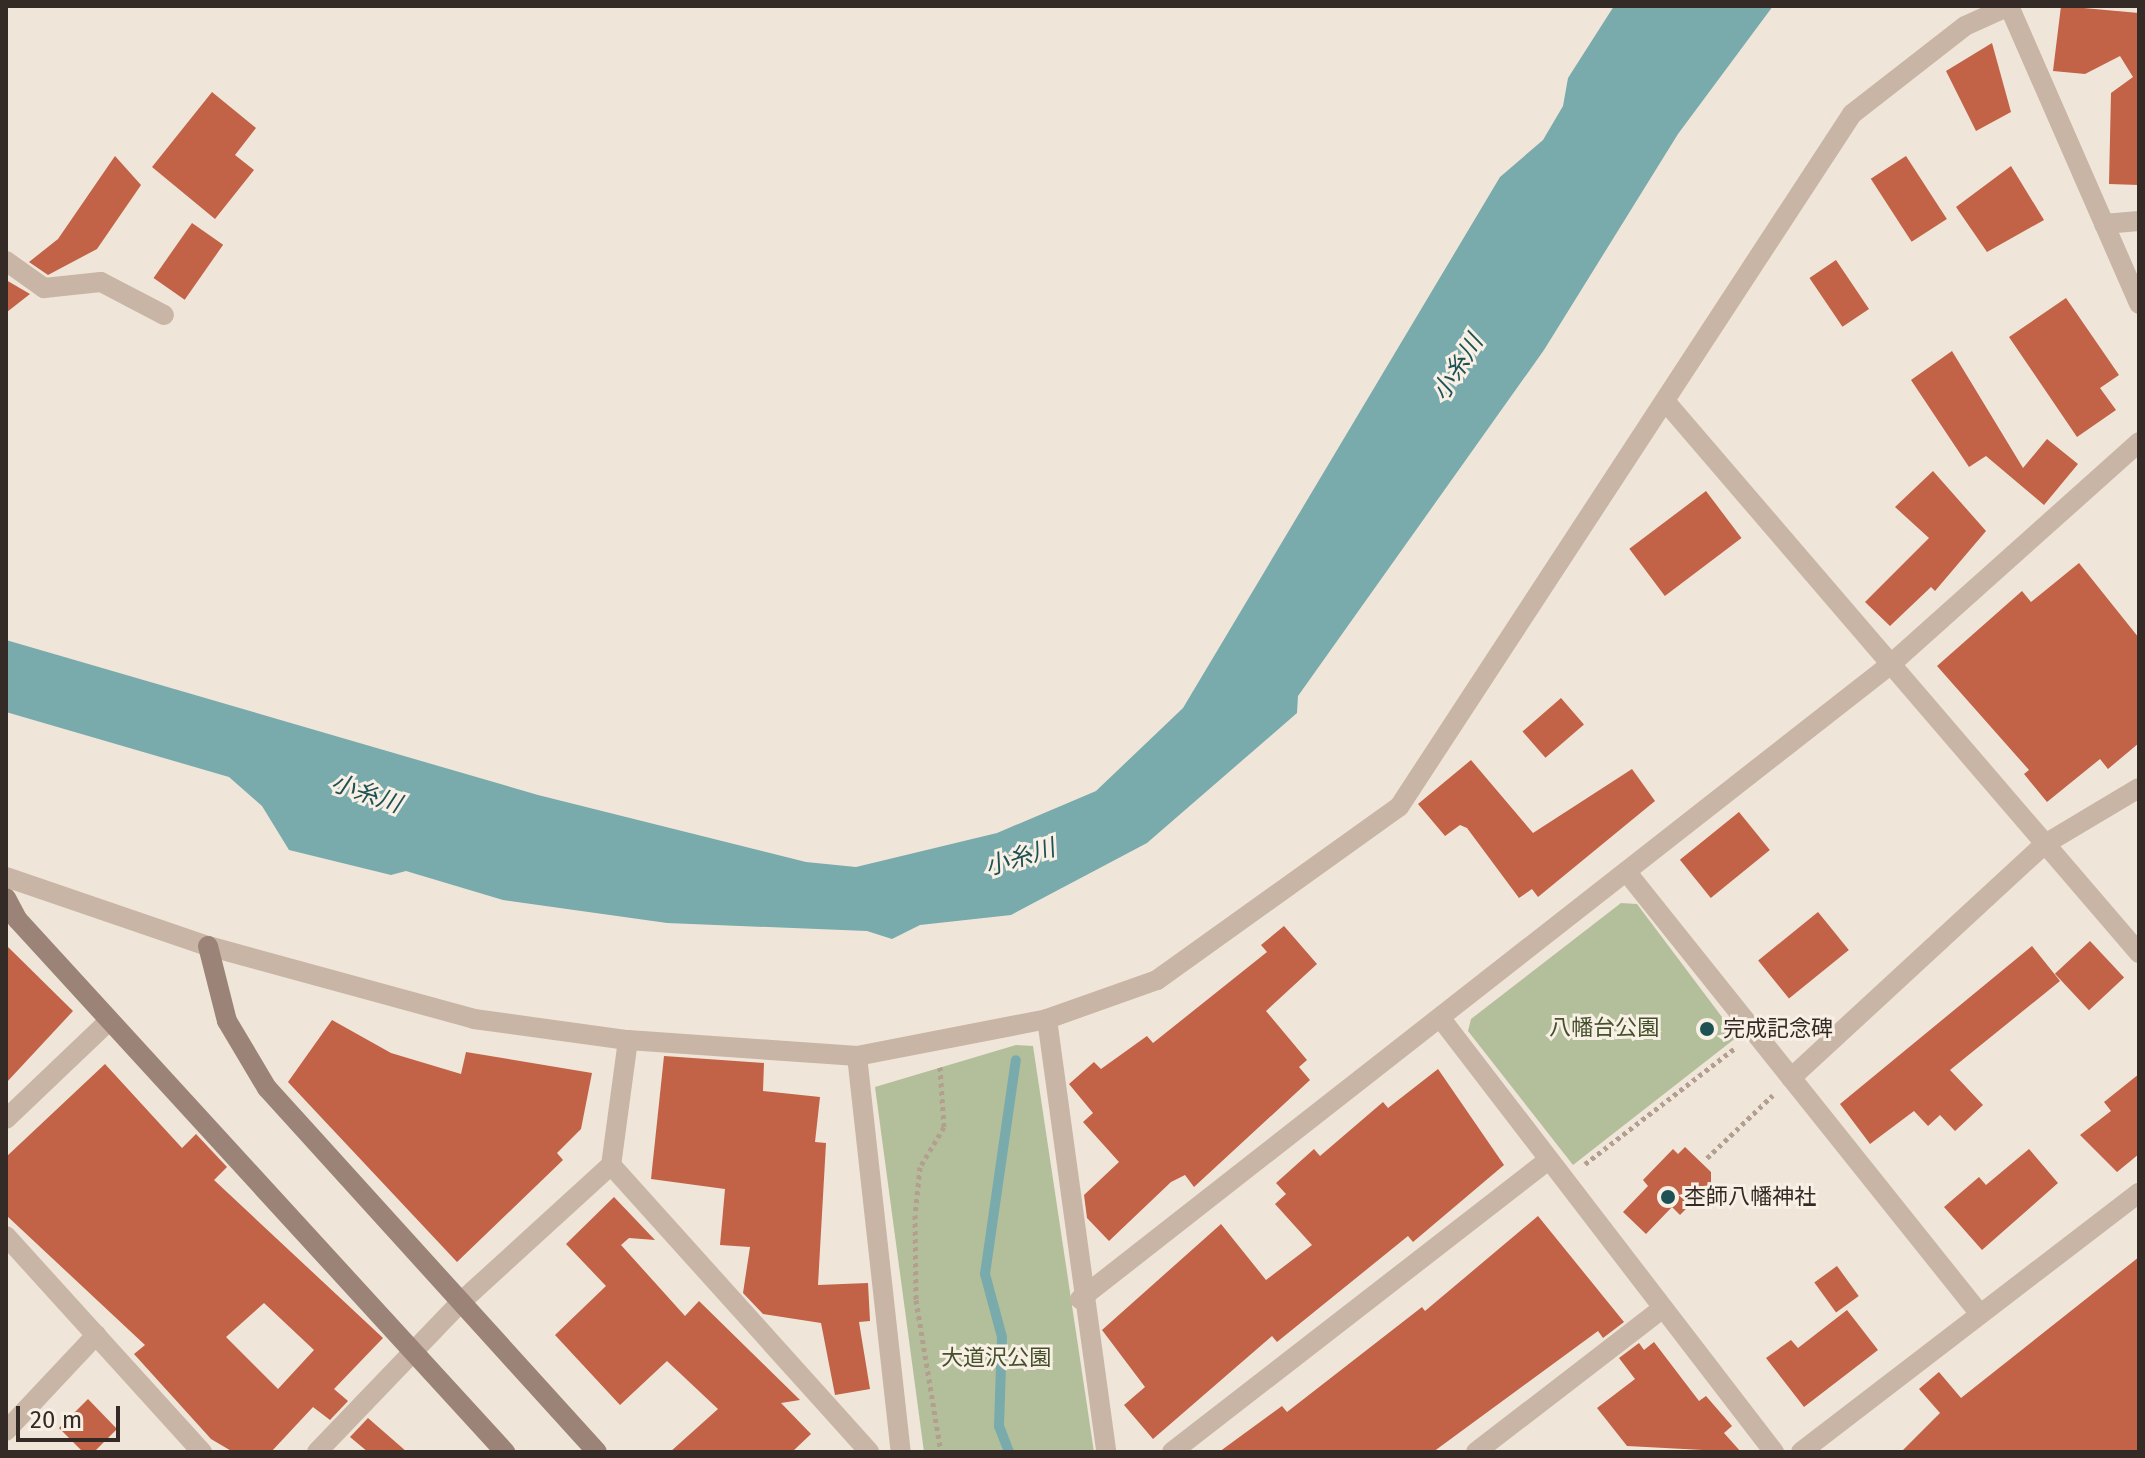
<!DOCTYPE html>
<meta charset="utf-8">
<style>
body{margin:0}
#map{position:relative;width:2145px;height:1458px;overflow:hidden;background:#f0e5d9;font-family:"Fira Sans","Noto Sans JP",sans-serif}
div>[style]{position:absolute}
.green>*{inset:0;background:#b3bf9a}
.water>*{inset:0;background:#79abac}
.stream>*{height:10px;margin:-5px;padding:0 5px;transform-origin:5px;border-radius:5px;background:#79abac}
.building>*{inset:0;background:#c26246;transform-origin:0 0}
.path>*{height:5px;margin-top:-2.5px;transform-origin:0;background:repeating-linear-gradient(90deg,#b39f90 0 4px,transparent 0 8px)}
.street>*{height:20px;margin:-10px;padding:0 10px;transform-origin:10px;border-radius:10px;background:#c8b5a6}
.secondary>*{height:20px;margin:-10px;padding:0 10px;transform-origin:10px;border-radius:10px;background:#9b8477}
.dots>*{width:22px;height:22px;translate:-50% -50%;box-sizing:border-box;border:4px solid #f8efe5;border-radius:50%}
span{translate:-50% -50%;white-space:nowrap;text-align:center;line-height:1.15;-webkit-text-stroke:6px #f8efe5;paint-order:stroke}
.park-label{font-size:22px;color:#44512b}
.poi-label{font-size:22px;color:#342b26}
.left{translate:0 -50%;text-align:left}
.water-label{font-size:24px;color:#1e5154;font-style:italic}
.frame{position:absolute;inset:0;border:8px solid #342b26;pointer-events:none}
.scale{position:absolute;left:16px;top:1406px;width:104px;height:36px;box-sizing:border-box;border:4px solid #342b26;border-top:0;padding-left:10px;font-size:24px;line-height:28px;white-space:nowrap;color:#342b26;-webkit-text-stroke:6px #f8efe5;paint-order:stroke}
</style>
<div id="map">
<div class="green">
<i style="clip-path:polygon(1621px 903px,1637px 904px,1737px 1037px,1573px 1165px,1468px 1031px,1471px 1019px)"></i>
<i style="clip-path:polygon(1016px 1045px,1033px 1046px,1094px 1452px,924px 1452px,875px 1087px)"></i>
</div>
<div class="water">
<i style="clip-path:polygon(1614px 6px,1773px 6px,1678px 134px,1544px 350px,1298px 696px,1297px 713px,1147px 843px,1011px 915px,920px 925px,892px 939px,867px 931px,667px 923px,503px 900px,406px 871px,391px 875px,289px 850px,262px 806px,229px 777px,6px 712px,6px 640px,538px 795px,806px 862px,856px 867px,997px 833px,1096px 791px,1183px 708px,1500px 177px,1543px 140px,1563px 106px,1568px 78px)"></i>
</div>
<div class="stream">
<i style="left:1009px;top:1452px;width:28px;rotate:-111deg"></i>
<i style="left:999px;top:1426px;width:89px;rotate:-88.1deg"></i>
<i style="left:1002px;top:1337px;width:65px;rotate:-105.1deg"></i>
<i style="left:985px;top:1274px;width:216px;rotate:-81.8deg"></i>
</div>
<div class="building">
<i style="clip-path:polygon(2061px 6px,2139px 13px,2139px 185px,2109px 184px,2111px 93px,2133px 77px,2120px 56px,2085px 74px,2053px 71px)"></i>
<i style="clip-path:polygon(1992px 43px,2011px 112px,1976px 131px,1946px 71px)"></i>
<i style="clip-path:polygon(212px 92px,256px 128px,235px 155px,254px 170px,215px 219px,152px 167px)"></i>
<i style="clip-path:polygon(115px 156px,141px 185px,97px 249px,48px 275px,29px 262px,58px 239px)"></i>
<i style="left:1906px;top:156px;width:75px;height:42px;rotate:57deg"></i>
<i style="clip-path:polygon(2011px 166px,2044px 220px,1987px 252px,1956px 207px)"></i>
<i style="left:192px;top:223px;width:38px;height:67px;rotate:35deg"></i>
<i style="left:1836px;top:260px;width:59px;height:32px;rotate:56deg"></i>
<i style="clip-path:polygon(6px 280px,30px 294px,7px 312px,6px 311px)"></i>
<i style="clip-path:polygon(2066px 298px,2119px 375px,2100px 388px,2116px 410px,2077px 437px,2009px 337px)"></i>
<i style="clip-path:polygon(1952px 351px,2023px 468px,2047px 439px,2078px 464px,2044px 505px,1986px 456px,1969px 467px,1911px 380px)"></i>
<i style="clip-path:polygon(1933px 471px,1986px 531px,1935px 591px,1931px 587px,1890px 626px,1865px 602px,1929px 538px,1895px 507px)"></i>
<i style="left:1706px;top:491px;width:59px;height:96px;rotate:53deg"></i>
<i style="clip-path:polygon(2079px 563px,2139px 638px,2139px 743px,2108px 769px,2100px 759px,2047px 802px,2024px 774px,2029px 770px,1937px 666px,2022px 591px,2031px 602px)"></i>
<i style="left:1561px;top:698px;width:35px;height:51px;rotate:49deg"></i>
<i style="clip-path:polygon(1471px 760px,1533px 833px,1632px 769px,1655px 801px,1538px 897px,1532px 889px,1519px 898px,1467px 828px,1460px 825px,1445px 836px,1418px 804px)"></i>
<i style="left:1739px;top:812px;width:49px;height:76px;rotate:51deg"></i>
<i style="left:1818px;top:912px;width:49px;height:77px;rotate:51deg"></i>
<i style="clip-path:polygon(1284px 926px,1317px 964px,1266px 1011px,1307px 1060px,1299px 1067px,1310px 1080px,1194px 1187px,1185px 1175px,1171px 1182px,1109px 1241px,1087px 1218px,1084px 1195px,1119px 1162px,1083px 1122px,1093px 1113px,1069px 1084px,1094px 1062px,1101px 1069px,1147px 1036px,1153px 1043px,1267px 952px,1261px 945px)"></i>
<i style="left:2090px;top:941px;width:50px;height:48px;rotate:47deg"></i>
<i style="clip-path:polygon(6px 945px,73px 1011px,6px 1083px)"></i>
<i style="clip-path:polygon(2032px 946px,2060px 981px,1950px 1070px,1983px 1105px,1955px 1131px,1940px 1115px,1928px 1126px,1914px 1111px,1870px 1144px,1840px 1104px)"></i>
<i style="clip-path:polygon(332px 1020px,391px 1053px,461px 1074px,466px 1052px,592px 1073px,581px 1129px,557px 1153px,563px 1160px,457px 1262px,288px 1082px)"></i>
<i style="clip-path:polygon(664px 1056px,764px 1063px,763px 1091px,820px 1097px,815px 1142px,826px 1143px,818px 1285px,868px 1283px,870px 1321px,859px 1322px,870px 1389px,835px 1395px,821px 1323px,763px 1314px,743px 1293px,750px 1247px,720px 1245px,725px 1189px,651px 1179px)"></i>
<i style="clip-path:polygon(evenodd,105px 1064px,182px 1148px,196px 1134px,227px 1167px,214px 1180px,383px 1338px,334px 1389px,348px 1401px,330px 1420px,313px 1407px,271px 1452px,233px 1452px,211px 1439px,134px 1354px,145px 1345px,6px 1215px,6px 1157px,105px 1064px,264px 1303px,314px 1350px,278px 1389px,226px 1337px,264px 1303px)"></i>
<i style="clip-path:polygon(1438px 1069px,1504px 1165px,1413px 1242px,1408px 1236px,1277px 1342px,1272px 1336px,1153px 1439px,1124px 1405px,1145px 1387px,1102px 1330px,1221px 1224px,1266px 1280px,1312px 1245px,1275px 1204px,1286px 1194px,1276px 1183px,1314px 1149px,1320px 1156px,1383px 1102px,1388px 1108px)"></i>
<i style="clip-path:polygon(2139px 1074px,2139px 1154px,2117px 1172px,2080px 1135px,2111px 1111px,2104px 1102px)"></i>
<i style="clip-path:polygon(1685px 1147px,1711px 1172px,1711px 1183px,1680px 1215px,1672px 1207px,1646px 1234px,1623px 1212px,1648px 1186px,1643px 1180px,1673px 1149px,1678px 1154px)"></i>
<i style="clip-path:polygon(2029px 1149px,2058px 1183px,1982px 1250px,1944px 1207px,1979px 1177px,1986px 1185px)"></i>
<i style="clip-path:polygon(614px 1197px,655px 1240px,629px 1238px,621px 1245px,685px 1316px,699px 1301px,800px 1400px,781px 1403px,811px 1434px,792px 1452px,670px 1452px,718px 1409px,667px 1361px,620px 1405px,555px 1335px,606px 1286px,566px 1244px)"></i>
<i style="clip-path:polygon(1538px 1216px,1624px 1322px,1603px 1338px,1598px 1331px,1433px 1452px,1219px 1452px,1282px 1406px,1287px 1412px,1422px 1307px,1425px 1311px)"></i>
<i style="clip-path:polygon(2139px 1257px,2139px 1452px,1901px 1452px,1940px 1413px,1919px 1389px,1939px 1372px,1961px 1398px)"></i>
<i style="left:1837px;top:1266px;width:37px;height:28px;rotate:54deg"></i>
<i style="clip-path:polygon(1847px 1310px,1878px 1350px,1804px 1407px,1766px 1358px,1791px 1340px,1798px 1348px)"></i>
<i style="clip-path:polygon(1654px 1342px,1699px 1401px,1706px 1396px,1732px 1426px,1724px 1433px,1741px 1452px,1627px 1446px,1597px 1408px,1635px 1379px,1619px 1358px,1639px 1343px,1644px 1350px)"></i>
<i style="clip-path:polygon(88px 1399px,117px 1429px,94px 1452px,83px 1452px,59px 1428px)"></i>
<i style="clip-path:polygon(368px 1418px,407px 1452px,368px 1452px,350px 1437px)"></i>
</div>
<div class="path">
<i style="left:940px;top:1067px;width:60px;rotate:86.2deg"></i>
<i style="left:944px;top:1127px;width:47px;rotate:121deg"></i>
<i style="left:920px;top:1167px;width:48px;rotate:95.9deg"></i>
<i style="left:915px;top:1215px;width:85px;rotate:89.3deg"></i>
<i style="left:916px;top:1300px;width:154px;rotate:80.7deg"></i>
<i style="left:1707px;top:1158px;width:91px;rotate:-43.7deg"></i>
<i style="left:1585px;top:1164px;width:190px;rotate:-37.7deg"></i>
</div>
<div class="street">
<i style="left:2009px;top:6px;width:325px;rotate:66.4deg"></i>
<i style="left:2104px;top:224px;width:35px;rotate:-5deg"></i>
<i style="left:6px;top:261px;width:47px;rotate:35.4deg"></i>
<i style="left:44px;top:288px;width:57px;rotate:-6deg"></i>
<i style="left:101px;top:282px;width:71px;rotate:27.6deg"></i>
<i style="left:1665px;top:401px;width:728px;rotate:49.35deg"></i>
<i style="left:1629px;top:875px;width:562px;rotate:51.36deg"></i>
<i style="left:6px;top:877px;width:213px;rotate:18.9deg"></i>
<i style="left:208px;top:946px;width:276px;rotate:15.3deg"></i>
<i style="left:474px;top:1019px;width:155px;rotate:7.8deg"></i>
<i style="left:628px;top:1040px;width:230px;rotate:4deg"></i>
<i style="left:857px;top:1056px;width:194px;rotate:-11deg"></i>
<i style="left:1047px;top:1019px;width:117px;rotate:-19.5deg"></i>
<i style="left:1157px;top:980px;width:297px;rotate:-35.6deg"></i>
<i style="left:1399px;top:807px;width:828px;rotate:-56.83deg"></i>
<i style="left:1852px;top:114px;width:143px;rotate:-37.9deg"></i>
<i style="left:1965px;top:26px;width:48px;rotate:-24.4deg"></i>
<i style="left:1047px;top:1019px;width:437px;rotate:82.2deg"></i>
<i style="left:1442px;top:1020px;width:545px;rotate:52.46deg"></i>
<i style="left:628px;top:1040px;width:126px;rotate:97.7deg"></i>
<i style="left:611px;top:1165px;width:386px;rotate:48deg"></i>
<i style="left:857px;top:1056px;width:398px;rotate:83.7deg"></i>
<i style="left:1791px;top:1078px;width:345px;rotate:-42.7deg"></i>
<i style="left:2045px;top:844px;width:109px;rotate:-30.8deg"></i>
<i style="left:6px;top:1119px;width:142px;rotate:-43.6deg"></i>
<i style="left:6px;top:1236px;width:292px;rotate:47.8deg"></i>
<i style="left:1080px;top:1299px;width:1030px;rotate:-38.06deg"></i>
<i style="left:1891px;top:664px;width:333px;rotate:-41.8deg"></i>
<i style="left:6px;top:1431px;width:132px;rotate:-46.8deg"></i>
<i style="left:317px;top:1452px;width:209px;rotate:-46.2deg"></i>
<i style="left:462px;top:1301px;width:202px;rotate:-42.4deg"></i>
<i style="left:1172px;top:1452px;width:477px;rotate:-37.8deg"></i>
<i style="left:1476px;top:1452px;width:236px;rotate:-37.6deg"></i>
<i style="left:1801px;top:1452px;width:426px;rotate:-37.5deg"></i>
</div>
<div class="secondary">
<i style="left:6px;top:898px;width:24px;rotate:62deg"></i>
<i style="left:17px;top:919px;width:723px;rotate:47.52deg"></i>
<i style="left:208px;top:946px;width:77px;rotate:75.8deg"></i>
<i style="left:227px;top:1021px;width:78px;rotate:59.2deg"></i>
<i style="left:267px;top:1088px;width:491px;rotate:47.8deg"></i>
</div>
<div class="dots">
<i style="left:1707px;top:1029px;background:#1e5154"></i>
<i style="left:1668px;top:1197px;background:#1e5154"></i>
</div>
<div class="park-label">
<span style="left:1604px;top:1028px">八幡台公園</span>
<span style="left:996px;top:1358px">大道沢公園</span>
</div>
<div class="poi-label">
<span class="left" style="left:1723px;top:1029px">完成記念碑</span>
<span class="left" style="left:1684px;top:1197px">杢師八幡神社</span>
</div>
<div class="water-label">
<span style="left:1458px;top:368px;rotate:-58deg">小糸川</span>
<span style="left:366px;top:794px;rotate:19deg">小糸川</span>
<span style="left:1020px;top:858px;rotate:-17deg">小糸川</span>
</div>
<div class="frame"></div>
<div class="scale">20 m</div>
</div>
